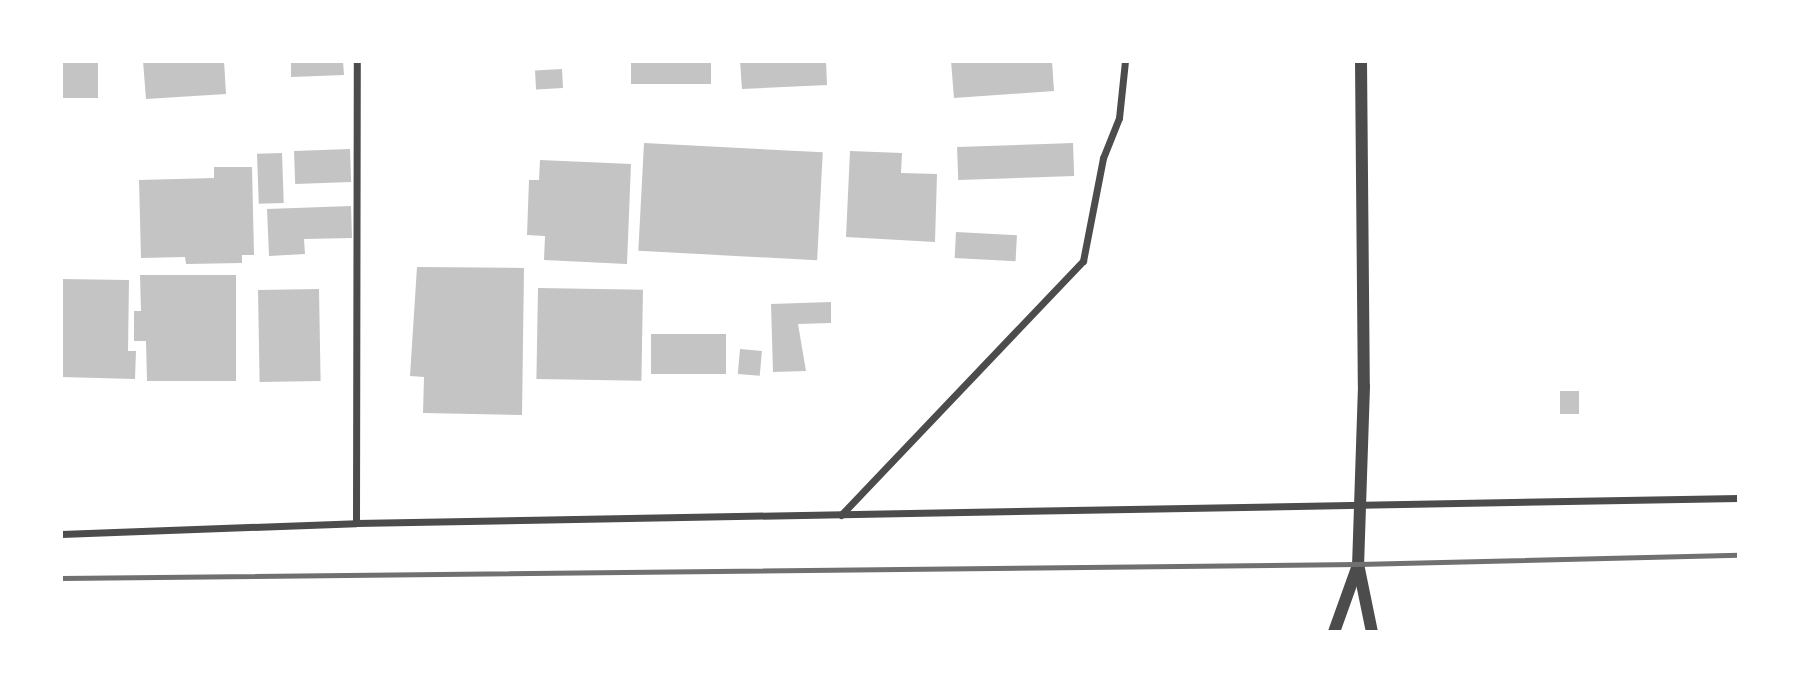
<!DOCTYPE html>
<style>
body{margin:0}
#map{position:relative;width:1800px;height:693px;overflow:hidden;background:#fff;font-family:"Work Sans",sans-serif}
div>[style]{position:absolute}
.building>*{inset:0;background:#c4c4c4;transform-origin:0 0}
.minor>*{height:7px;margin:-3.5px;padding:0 3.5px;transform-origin:3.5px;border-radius:3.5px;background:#4c4c4c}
.tertiary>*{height:12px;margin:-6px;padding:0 6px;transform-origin:6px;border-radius:6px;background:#4c4c4c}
.rail>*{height:5px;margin:-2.5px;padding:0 2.5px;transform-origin:2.5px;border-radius:2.5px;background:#707070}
span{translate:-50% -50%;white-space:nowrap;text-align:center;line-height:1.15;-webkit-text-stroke:5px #fff;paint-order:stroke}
.frame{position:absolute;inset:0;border:63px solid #fff;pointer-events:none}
</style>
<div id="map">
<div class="building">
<i style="left:61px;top:61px;width:37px;height:37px"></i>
<i style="clip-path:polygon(143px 61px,224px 61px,226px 94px,146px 99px)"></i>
<i style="clip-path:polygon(291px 61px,343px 61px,344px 75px,291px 77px)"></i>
<i style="left:631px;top:61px;width:80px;height:23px"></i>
<i style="clip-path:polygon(740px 61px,826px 61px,827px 85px,742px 89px)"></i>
<i style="clip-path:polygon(951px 61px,1052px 61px,1054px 91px,954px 98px)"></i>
<i style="left:562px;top:69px;width:19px;height:27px;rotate:87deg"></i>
<i style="left:644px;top:143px;width:179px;height:108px;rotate:3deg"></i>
<i style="left:1073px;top:143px;width:33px;height:116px;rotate:88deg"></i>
<i style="left:350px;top:149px;width:33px;height:56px;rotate:88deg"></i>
<i style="clip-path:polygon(850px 151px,902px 153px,901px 173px,937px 174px,935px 242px,846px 237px)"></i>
<i style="left:282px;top:153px;width:50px;height:25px;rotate:88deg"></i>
<i style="clip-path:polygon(540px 160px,631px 164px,627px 264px,544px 260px,545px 236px,527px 235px,529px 180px,539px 180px)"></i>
<i style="clip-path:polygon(214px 167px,252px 167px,254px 255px,242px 255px,242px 263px,186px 264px,185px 257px,141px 258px,139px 180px,214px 178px)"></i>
<i style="clip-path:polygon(351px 206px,352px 238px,304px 239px,305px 254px,269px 256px,267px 209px)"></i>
<i style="left:956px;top:232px;width:61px;height:26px;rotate:3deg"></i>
<i style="clip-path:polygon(417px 267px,524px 268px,522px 415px,423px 413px,424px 377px,410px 376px)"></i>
<i style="clip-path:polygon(140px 275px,236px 275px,236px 381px,147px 381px,146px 341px,134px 341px,134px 311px,141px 311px)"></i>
<i style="clip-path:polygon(61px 279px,129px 280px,128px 351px,136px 351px,135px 379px,61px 377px)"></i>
<i style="left:538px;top:288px;width:105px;height:91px;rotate:1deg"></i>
<i style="left:319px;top:289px;width:92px;height:61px;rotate:89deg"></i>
<i style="clip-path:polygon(831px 302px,831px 323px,798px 324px,806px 371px,773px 372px,771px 304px)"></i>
<i style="left:651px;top:334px;width:75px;height:40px"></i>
<i style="left:740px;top:349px;width:22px;height:25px;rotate:5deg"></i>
<i style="left:1560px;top:391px;width:19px;height:23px"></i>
</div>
<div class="minor">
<i style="left:841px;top:515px;width:351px;rotate:-46.4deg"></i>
<i style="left:1083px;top:261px;width:105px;rotate:-79deg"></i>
<i style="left:1103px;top:158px;width:43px;rotate:-68.2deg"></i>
<i style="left:1119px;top:118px;width:57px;rotate:-84deg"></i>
<i style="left:356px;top:523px;width:462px;rotate:-89.9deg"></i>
<i style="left:61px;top:534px;width:295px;rotate:-2.1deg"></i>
<i style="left:356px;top:523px;width:1383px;rotate:-1.04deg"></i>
</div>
<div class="tertiary">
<i style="left:1361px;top:61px;width:325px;rotate:89.5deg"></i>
<i style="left:1364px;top:386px;width:178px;rotate:91.9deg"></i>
<i style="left:1358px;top:564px;width:69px;rotate:78.4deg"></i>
<i style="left:1334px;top:632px;width:71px;rotate:-70.3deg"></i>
</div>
<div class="rail">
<i style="left:61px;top:578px;width:1297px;rotate:-0.62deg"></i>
<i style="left:1358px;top:564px;width:381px;rotate:-1.4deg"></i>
</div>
<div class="frame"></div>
</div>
